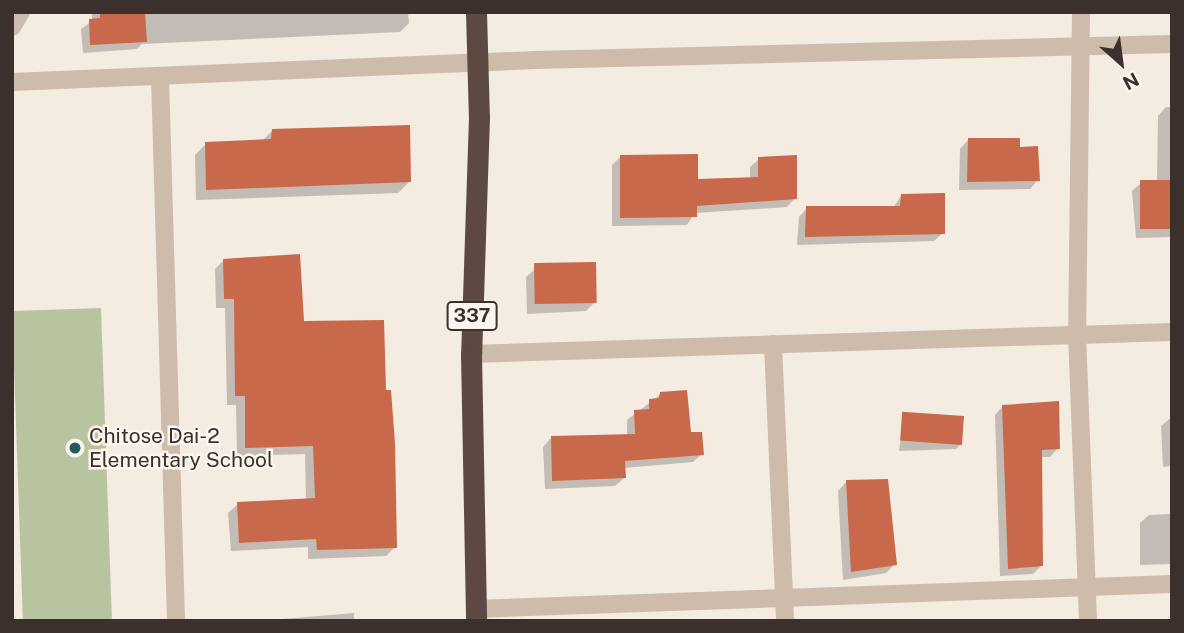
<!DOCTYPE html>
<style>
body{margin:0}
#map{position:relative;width:1184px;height:633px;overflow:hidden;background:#f4ebe1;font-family:"Public Sans",sans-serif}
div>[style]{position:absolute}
.green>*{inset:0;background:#b8c4a0;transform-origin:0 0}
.shadow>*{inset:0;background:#0003}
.building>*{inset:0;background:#c8694b;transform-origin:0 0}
.minor>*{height:18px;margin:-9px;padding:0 9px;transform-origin:9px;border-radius:9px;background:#cdbbac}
.highway>*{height:21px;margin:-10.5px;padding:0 10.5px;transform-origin:10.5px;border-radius:10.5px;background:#5c4a42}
.dots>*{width:19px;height:19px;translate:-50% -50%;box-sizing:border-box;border:4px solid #fbf5ee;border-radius:50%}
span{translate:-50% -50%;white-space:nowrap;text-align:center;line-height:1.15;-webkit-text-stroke:5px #fbf5ee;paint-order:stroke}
.shield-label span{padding:2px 5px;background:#fbf5ee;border:2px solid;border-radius:5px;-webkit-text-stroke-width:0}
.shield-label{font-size:19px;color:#3b302b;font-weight:700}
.poi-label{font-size:21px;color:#3b302b}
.left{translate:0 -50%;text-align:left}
.frame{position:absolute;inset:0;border:14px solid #3b302b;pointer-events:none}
.north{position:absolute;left:1086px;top:28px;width:70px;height:70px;-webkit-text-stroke:5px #fbf5ee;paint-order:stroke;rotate:152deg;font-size:19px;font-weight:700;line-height:28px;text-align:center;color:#3b302b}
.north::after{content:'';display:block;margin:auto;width:24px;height:32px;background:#3b302b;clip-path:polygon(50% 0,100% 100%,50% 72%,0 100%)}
</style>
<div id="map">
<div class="green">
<i style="left:101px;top:308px;width:313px;height:89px;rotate:88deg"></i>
</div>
<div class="shadow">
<i style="clip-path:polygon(92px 12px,408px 12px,409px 23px,400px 32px,142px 44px,137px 49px,83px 53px,81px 29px,92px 21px)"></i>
<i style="clip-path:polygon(1166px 107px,1172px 107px,1172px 237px,1136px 238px,1132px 191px,1141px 183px,1157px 182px,1158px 116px)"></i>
<i style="clip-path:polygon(272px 131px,409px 182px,398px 193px,196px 200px,195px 155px,206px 144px,262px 141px)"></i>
<i style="clip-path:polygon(968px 140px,1018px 149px,1038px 180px,1030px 189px,959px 190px,960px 149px)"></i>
<i style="clip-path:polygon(621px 156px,696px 181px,750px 179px,750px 167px,759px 159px,795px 198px,787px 207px,695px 213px,687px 225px,612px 226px,612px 165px)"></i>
<i style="clip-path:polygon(901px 196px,943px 233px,934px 241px,797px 245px,799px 217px,807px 208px,893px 208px)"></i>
<i style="clip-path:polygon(224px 260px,384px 392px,395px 547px,386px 556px,308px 559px,308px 547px,231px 551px,228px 513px,238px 504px,306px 500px,305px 454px,237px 456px,236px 405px,227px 405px,225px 308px,216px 308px,215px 269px)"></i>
<i style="clip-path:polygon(535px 269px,595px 302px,586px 311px,527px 314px,526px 277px)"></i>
<i style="clip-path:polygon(661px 394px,702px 454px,693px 462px,624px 468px,624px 478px,615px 486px,545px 489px,543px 447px,551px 438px,627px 436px,627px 420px)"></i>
<i style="clip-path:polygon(1003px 406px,1058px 448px,1050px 457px,1040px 457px,1042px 565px,1033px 574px,1000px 576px,995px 415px)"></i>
<i style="clip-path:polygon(1172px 417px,1172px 466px,1163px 467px,1161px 426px)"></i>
<i style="clip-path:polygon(903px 421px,960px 445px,956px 449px,899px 451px)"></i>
<i style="clip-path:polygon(846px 482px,895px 564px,886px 573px,843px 580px,838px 491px)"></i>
<i style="clip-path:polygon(1172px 514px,1172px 564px,1140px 565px,1140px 523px,1149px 515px)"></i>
<i style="clip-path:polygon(354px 613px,354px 621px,270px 621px,271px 620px)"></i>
</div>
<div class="building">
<i style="clip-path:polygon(100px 12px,145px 12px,147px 42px,90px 45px,89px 19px,100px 18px)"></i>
<i style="clip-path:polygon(410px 125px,411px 182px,206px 190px,205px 142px,271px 139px,272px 129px)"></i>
<i style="clip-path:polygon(968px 138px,1020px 138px,1020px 147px,1038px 146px,1040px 181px,967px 182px)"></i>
<i style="clip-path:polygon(698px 154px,698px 179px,758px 177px,758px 157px,797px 155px,797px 199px,697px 206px,697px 217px,620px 218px,620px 155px)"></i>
<i style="left:1172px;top:180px;width:49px;height:32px;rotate:90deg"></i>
<i style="clip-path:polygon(945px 193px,945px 234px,805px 237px,806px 206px,900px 206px,901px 194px)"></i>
<i style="clip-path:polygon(300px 254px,304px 321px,384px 320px,386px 390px,391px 390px,395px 443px,397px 548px,317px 550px,316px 539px,239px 543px,237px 502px,315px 498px,313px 446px,245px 448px,245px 396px,235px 396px,234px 299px,224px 299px,223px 259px)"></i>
<i style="left:596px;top:262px;width:41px;height:62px;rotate:89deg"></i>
<i style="clip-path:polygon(687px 390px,691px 432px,702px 432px,704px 455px,625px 461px,626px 478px,552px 481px,551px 436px,635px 434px,634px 410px,649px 409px,649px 399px,659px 398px,660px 392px)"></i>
<i style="clip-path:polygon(1059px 401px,1060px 449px,1042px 450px,1043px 566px,1008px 569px,1002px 405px)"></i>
<i style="left:964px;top:416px;width:29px;height:62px;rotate:94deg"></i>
<i style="clip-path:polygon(888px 479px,897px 565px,851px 572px,846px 480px)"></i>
</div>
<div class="minor">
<i style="left:1081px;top:12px;width:322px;rotate:90.7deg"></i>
<i style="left:1077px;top:334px;width:287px;rotate:87.8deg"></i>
<i style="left:12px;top:27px;width:17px;rotate:-59deg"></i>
<i style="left:160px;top:78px;width:543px;rotate:88.31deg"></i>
<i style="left:12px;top:82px;width:524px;rotate:-2.4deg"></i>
<i style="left:536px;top:60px;width:636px;rotate:-1.44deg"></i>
<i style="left:773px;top:344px;width:277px;rotate:87.5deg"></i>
<i style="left:471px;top:354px;width:701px;rotate:-1.8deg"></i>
<i style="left:475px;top:609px;width:697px;rotate:-2.05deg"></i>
</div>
<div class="highway">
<i style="left:476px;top:12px;width:105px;rotate:88.4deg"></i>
<i style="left:479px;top:117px;width:237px;rotate:91.9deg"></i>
<i style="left:471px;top:354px;width:267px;rotate:88.9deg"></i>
</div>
<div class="dots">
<i style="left:75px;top:448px;background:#1f5a5e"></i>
</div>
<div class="shield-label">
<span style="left:472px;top:316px">337</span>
</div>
<div class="poi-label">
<span class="left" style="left:89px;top:448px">Chitose Dai-2<br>Elementary School</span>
</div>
<div class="frame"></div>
<div class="north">N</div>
</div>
